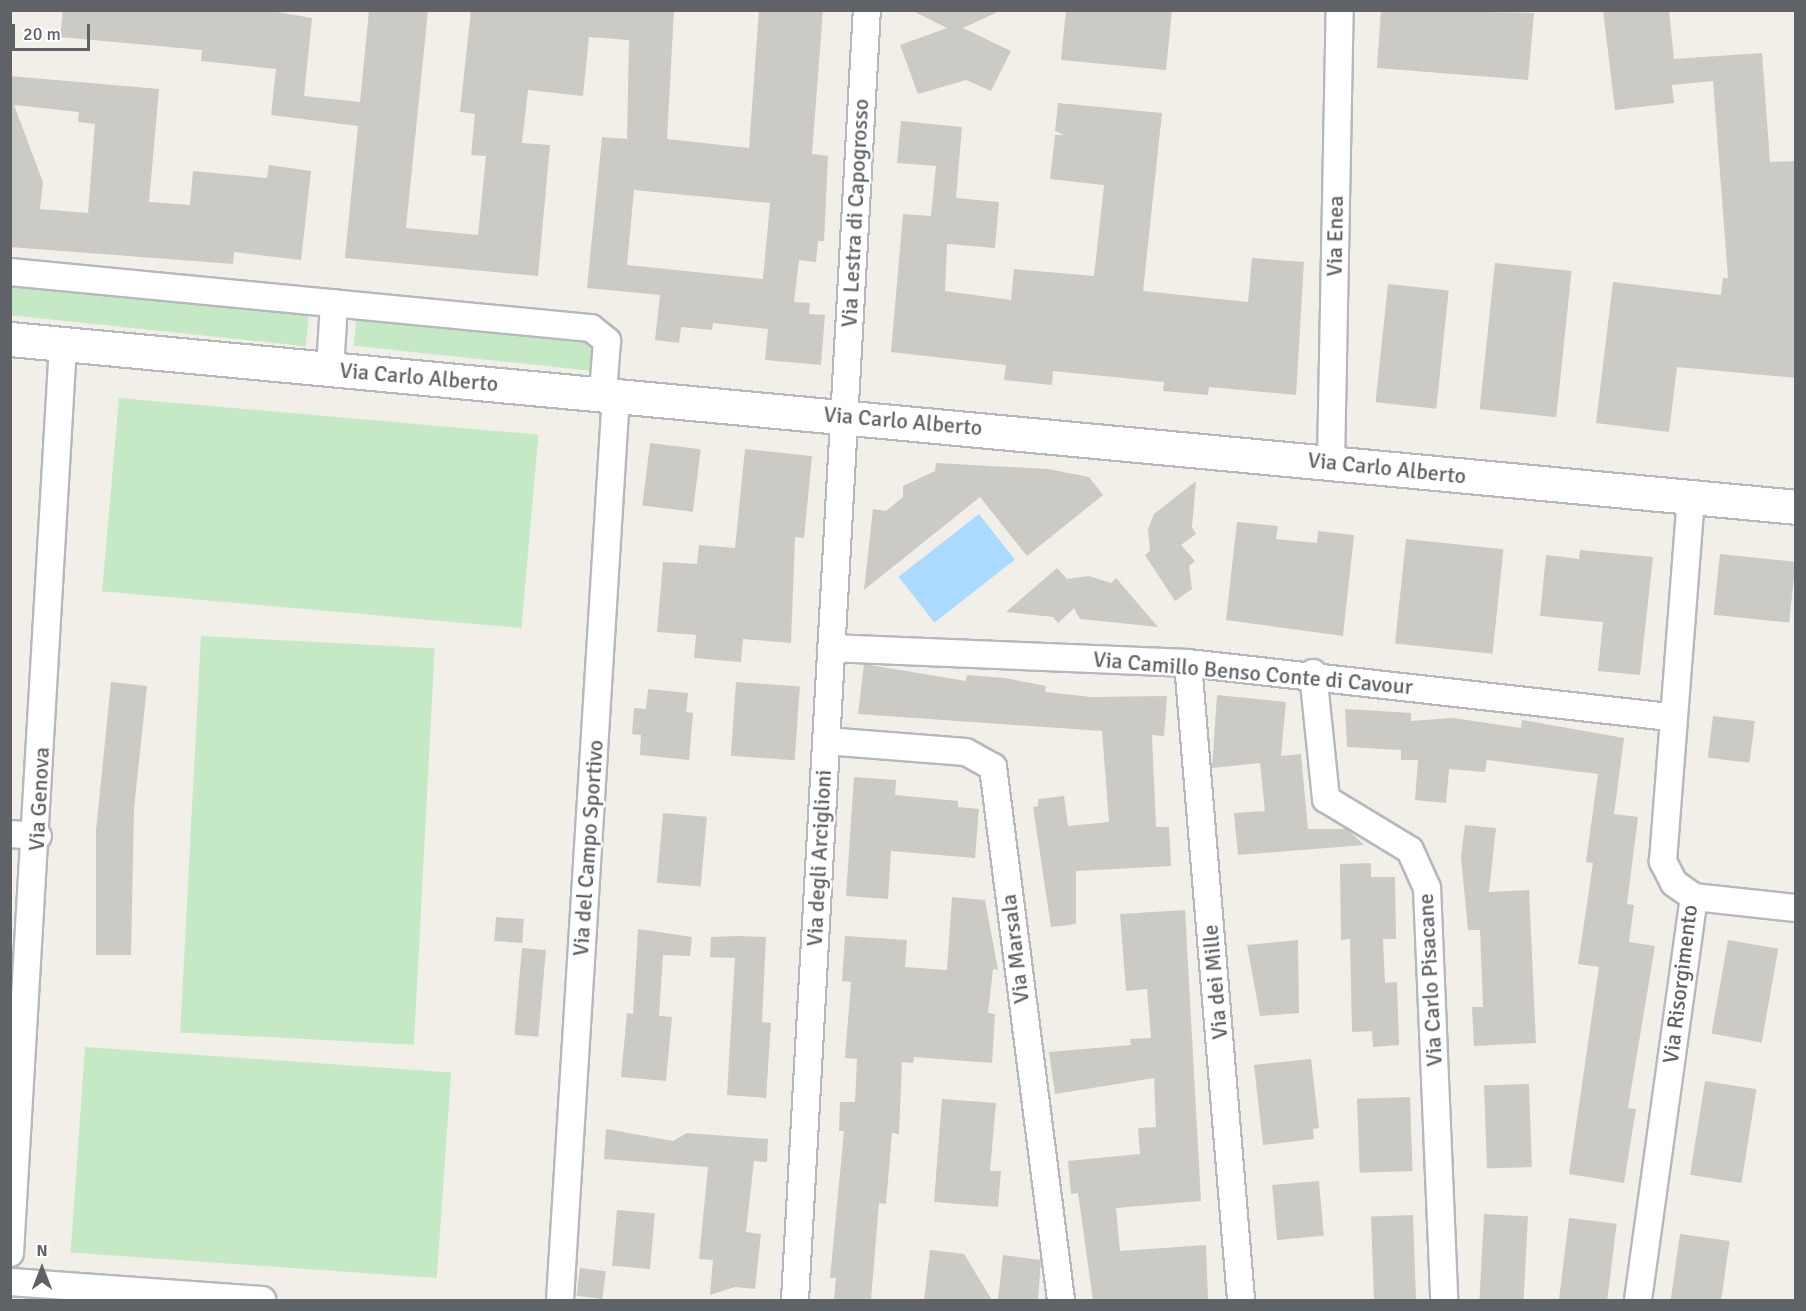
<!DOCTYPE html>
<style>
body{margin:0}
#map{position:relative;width:1806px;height:1311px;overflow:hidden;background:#f1efe8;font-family:Signika,sans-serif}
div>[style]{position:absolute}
.green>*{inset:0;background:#c5e8c5;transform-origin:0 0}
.water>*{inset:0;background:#aadaff;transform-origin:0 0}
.building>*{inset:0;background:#cccac5;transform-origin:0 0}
.roads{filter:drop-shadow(2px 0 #b5b8bc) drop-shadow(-2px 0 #b5b8bc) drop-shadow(0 2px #b5b8bc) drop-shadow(0 -2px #b5b8bc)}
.minor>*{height:26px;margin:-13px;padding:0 13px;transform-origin:13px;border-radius:13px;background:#fff}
.tertiary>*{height:33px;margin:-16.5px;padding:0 16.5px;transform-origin:16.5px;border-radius:16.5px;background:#fff}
span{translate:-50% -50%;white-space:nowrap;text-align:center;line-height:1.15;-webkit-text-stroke:5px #fff;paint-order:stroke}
.street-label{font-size:22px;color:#5f6368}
.frame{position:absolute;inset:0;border:12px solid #5f6368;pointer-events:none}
.north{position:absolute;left:12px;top:1239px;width:60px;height:60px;-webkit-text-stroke:4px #fff;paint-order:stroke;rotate:0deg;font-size:16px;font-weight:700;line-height:24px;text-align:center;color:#5f6368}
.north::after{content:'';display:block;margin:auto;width:21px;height:27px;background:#5f6368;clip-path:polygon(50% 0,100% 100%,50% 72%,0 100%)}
.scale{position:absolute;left:12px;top:24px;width:78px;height:27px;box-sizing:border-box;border:3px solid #5f6368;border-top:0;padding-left:8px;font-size:18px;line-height:21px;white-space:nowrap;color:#5f6368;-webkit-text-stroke:4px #fff;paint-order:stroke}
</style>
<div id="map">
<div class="green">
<i style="left:10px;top:279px;width:301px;height:36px;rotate:6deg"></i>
<i style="left:357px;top:313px;width:238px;height:33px;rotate:6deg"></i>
<i style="left:119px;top:398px;width:421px;height:194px;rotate:5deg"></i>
<i style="left:201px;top:636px;width:234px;height:397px;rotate:3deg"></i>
<i style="left:85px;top:1047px;width:367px;height:206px;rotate:4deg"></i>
</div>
<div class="water">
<i style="left:979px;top:514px;width:58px;height:102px;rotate:52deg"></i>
</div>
<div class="building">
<i style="clip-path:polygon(evenodd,63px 10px,266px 10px,312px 18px,304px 96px,360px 102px,369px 10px,428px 10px,406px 228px,478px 235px,486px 156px,471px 155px,475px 114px,460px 112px,471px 10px,674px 10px,667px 139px,749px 148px,759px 10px,823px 10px,812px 154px,828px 156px,824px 241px,818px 241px,816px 262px,799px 260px,794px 302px,810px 303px,809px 314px,825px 315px,821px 365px,765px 360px,768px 329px,713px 323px,712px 330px,681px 327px,679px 343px,655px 340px,660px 295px,587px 288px,602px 137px,627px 139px,629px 40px,589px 37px,583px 96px,528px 90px,522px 143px,550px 145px,538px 276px,345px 258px,358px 126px,271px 115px,276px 69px,201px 61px,202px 50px,60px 37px,63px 10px,634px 190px,770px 203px,763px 279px,627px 265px,634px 190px)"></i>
<i style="clip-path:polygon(911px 10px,1002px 10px,963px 28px,1011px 51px,991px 91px,966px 80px,918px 94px,900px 45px,947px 28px)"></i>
<i style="clip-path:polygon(1066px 10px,1172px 10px,1166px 70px,1061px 60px)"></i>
<i style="clip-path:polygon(1381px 10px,1534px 13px,1528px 80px,1377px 68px)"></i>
<i style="clip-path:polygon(1603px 10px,1669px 10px,1674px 59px,1762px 53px,1770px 162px,1796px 161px,1796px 378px,1677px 367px,1669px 432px,1596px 423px,1613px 282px,1721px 295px,1723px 278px,1728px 278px,1713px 81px,1672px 85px,1674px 103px,1615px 110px)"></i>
<i style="clip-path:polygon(evenodd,10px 76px,159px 89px,149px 202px,190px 205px,193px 171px,267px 178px,269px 165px,311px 171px,301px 260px,234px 252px,233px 264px,10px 247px,10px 76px,14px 105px,79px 112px,78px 122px,95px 124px,88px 213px,40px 209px,43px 182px,14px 105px)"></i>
<i style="clip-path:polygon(1058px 103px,1162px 113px,1143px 291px,1248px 302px,1252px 258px,1304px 262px,1296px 395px,1209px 387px,1208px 395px,1163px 391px,1164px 382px,1053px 371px,1052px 385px,1004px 380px,1006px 365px,891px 352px,903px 214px,931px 216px,936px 166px,897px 163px,901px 121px,962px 127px,956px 198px,999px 202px,995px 248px,947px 244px,945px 291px,1011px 300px,1014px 269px,1094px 276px,1104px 185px,1050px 179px,1055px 135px,1064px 135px,1055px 131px)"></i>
<i style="left:1495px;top:263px;width:77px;height:147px;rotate:6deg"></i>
<i style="left:1388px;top:284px;width:61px;height:119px;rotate:6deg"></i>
<i style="left:650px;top:443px;width:51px;height:63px;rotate:7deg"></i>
<i style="clip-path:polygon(745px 449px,812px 456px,804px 538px,795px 537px,791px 643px,743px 639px,741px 662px,694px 658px,696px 635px,657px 632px,663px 562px,697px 564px,699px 545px,735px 548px)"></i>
<i style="clip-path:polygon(936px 463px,1048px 469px,1089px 477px,1103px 495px,1027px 556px,980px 497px,864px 590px,873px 509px,886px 511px,903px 497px,903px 486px,935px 471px)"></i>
<i style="clip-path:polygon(1196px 481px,1192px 527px,1196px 534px,1181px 545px,1195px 561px,1189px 566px,1192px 589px,1175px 601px,1145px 555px,1150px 551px,1148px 529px,1154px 514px)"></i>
<i style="clip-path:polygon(1237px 522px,1278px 526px,1276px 539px,1317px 543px,1318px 531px,1354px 535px,1343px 636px,1226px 620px)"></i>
<i style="left:1406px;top:539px;width:98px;height:105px;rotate:6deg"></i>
<i style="clip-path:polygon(1580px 550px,1653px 557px,1640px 675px,1598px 671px,1603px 622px,1540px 616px,1546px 555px,1579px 559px)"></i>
<i style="left:1720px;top:554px;width:76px;height:61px;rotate:6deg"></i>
<i style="clip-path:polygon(1057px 568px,1067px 579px,1089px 576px,1111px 583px,1116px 578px,1158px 627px,1080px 619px,1074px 608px,1058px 623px,1053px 617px,1006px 612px)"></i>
<i style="clip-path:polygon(864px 664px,966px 681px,967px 675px,1005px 678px,1046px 686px,1045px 692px,1092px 697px,1167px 696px,1164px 736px,1152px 735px,1156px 827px,1169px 827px,1171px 866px,1076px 871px,1076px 924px,1051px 927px,1033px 807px,1038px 806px,1038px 799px,1064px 796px,1068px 826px,1109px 822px,1102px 731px,858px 714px)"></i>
<i style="clip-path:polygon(111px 682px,147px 686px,134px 808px,131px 955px,96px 955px,96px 831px)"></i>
<i style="left:736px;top:682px;width:64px;height:74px;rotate:4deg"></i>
<i style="clip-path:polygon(648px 689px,688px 693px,686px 712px,693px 713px,689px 760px,640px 755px,641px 735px,632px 734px,634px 708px,646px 709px)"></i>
<i style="clip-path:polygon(1217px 695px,1286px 702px,1281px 756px,1301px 754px,1308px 829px,1347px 829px,1364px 845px,1238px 855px,1234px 813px,1265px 811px,1260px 763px,1212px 768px)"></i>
<i style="clip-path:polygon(1345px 709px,1411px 713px,1411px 721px,1453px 718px,1521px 728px,1522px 720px,1624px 738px,1614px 814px,1638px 817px,1627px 904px,1634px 905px,1629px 942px,1655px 946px,1628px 1108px,1636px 1109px,1624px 1183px,1569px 1174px,1599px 967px,1578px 964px,1593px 863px,1586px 862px,1598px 774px,1487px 760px,1485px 772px,1449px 769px,1446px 803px,1415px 800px,1418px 760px,1401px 760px,1401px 750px,1347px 747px)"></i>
<i style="left:1713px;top:716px;width:42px;height:42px;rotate:7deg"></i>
<i style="clip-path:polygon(854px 777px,896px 780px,895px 795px,958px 801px,958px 807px,979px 809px,975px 858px,891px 851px,888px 899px,846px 896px)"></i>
<i style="left:663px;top:813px;width:44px;height:70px;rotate:5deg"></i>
<i style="clip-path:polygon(1465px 825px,1496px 828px,1489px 892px,1529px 890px,1536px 1043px,1474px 1046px,1472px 1007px,1483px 1007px,1480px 930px,1468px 930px,1461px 857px)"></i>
<i style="clip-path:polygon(1371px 863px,1371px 877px,1395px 877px,1396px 939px,1383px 939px,1385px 983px,1397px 982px,1399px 1045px,1373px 1047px,1372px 1031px,1352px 1032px,1350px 939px,1341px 940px,1340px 864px)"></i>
<i style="clip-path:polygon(952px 897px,985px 900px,998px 970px,993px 969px,988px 1013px,995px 1014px,992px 1063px,914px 1057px,913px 1063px,902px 1062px,899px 1134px,892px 1133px,886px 1204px,879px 1203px,871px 1300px,834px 1299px,836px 1278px,830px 1278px,844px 1131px,839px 1131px,840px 1102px,855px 1102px,857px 1059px,845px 1058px,851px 982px,842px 981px,845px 936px,907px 940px,905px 967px,947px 970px)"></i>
<i style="clip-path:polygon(1185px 910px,1201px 1201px,1116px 1208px,1120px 1251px,1206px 1245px,1208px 1300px,1093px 1300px,1078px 1193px,1071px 1194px,1068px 1161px,1140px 1154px,1138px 1128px,1156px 1127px,1154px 1078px,1055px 1094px,1049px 1052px,1131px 1045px,1130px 1039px,1151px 1038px,1147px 989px,1126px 991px,1120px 914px)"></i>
<i style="left:496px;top:917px;width:28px;height:24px;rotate:4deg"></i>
<i style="clip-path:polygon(638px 929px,692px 937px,690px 956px,663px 955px,659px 1016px,672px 1017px,666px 1081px,621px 1077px,627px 1013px,633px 1014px)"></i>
<i style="clip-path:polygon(737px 936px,766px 937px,762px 1022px,771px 1023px,766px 1098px,727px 1095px,735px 958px,710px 957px,711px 937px)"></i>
<i style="clip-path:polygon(1298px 940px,1299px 1013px,1260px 1016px,1247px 945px)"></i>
<i style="left:1728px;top:940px;width:51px;height:95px;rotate:10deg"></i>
<i style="left:522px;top:948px;width:24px;height:87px;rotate:5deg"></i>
<i style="clip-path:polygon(1311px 1059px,1319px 1128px,1313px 1129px,1314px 1139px,1263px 1145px,1254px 1065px)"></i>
<i style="left:1705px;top:1081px;width:52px;height:95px;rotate:9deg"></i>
<i style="left:1529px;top:1084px;width:83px;height:45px;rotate:88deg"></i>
<i style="left:1410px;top:1097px;width:74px;height:53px;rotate:88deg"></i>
<i style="clip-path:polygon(942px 1099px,996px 1103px,990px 1171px,1001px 1171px,998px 1207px,934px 1202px)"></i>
<i style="clip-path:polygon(606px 1129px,673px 1141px,687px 1133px,768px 1139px,767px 1162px,754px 1161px,746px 1232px,761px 1234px,755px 1289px,735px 1287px,710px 1295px,713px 1260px,699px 1259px,708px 1167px,604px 1159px)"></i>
<i style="left:1319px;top:1181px;width:55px;height:47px;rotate:85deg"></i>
<i style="left:617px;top:1210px;width:38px;height:56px;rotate:5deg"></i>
<i style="left:1484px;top:1214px;width:44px;height:86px;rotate:3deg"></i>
<i style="left:1413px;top:1215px;width:85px;height:42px;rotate:88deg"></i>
<i style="left:1569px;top:1218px;width:48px;height:82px;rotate:7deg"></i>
<i style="left:1680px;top:1234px;width:50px;height:67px;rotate:8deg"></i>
<i style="clip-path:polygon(930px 1250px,964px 1254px,992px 1300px,924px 1300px)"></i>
<i style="clip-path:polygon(1003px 1255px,1041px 1260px,1038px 1300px,998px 1300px)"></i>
<i style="left:580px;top:1268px;width:26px;height:28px;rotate:7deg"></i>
</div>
<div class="roads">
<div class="minor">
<i style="left:10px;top:272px;width:584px;rotate:5.51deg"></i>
<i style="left:591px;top:328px;width:21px;rotate:39deg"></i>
<i style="left:607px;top:341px;width:52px;rotate:94.4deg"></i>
<i style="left:330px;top:369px;width:66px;rotate:-86.5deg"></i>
<i style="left:1331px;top:462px;width:452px;rotate:-88.9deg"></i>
<i style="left:831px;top:648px;width:357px;rotate:2.4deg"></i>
<i style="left:1188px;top:663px;width:488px;rotate:6.4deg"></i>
<i style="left:1188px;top:663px;width:639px;rotate:85.24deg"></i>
<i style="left:1313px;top:673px;width:127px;rotate:84.1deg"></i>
<i style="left:1326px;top:799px;width:98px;rotate:31.3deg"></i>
<i style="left:1410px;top:850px;width:42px;rotate:65.9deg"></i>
<i style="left:1427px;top:888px;width:412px;rotate:87.6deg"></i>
<i style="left:826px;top:741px;width:140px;rotate:4.5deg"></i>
<i style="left:966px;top:752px;width:31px;rotate:29deg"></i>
<i style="left:993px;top:767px;width:537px;rotate:82.73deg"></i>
<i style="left:10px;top:834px;width:28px;rotate:4deg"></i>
<i style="left:1694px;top:897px;width:103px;rotate:6.2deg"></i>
<i style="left:10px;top:1253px;width:910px;rotate:-86.66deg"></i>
<i style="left:10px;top:1282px;width:253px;rotate:4.1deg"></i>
<i style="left:560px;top:1300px;width:907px;rotate:-86.46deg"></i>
<i style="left:795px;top:1300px;width:1292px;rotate:-86.81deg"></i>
<i style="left:1638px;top:1300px;width:407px;rotate:-82.1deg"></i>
<i style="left:1694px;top:897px;width:24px;rotate:-145deg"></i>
<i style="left:1674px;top:883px;width:25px;rotate:-117deg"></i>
<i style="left:1663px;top:861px;width:365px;rotate:-85.6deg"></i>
</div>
<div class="tertiary">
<i style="left:10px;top:339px;width:1794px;rotate:5.37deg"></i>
</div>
</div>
<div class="street-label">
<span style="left:855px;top:213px;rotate:-87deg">Via Lestra di Capogrosso</span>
<span style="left:1335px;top:236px;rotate:-89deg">Via Enea</span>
<span style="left:419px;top:377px;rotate:5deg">Via Carlo Alberto</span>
<span style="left:903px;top:421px;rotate:5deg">Via Carlo Alberto</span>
<span style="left:1387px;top:468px;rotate:6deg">Via Carlo Alberto</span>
<span style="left:1253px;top:673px;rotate:5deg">Via Camillo Benso Conte di Cavour</span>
<span style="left:39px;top:799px;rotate:-87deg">Via Genova</span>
<span style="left:588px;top:848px;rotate:-86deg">Via del Campo Sportivo</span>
<span style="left:819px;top:858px;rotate:-87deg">Via degli Arciglioni</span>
<span style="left:1015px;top:949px;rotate:-97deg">Via Marsala</span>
<span style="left:1430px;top:980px;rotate:-93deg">Via Carlo Pisacane</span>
<span style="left:1215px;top:982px;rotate:-95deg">Via dei Mille</span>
<span style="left:1680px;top:984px;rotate:-83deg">Via Risorgimento</span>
</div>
<div class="frame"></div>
<div class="north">N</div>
<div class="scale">20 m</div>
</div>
